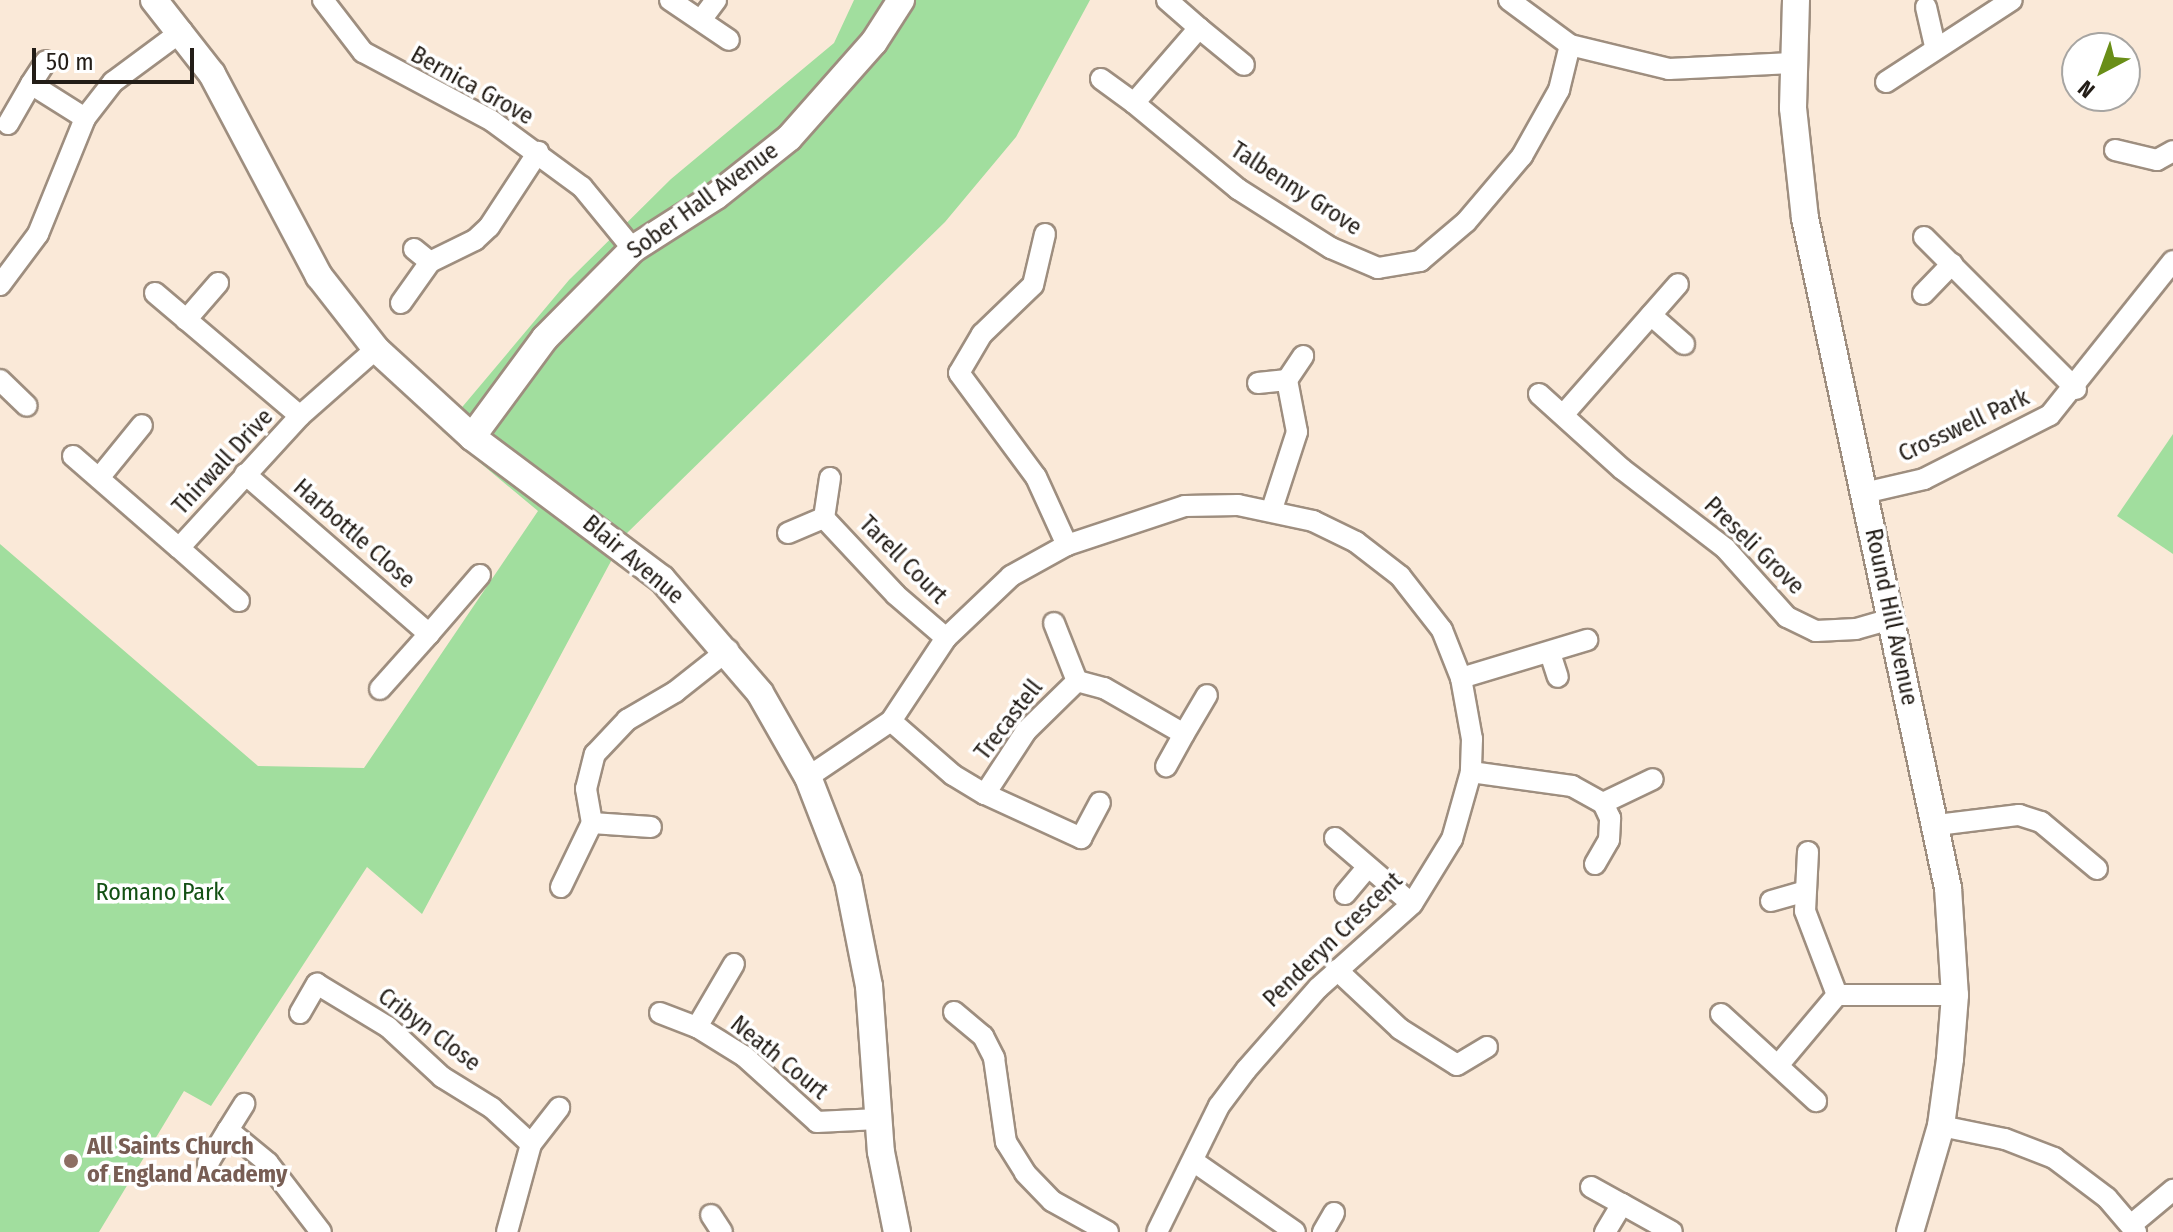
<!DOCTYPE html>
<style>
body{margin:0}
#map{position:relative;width:2173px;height:1232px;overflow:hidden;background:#fae9d8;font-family:"Fira Sans Condensed",sans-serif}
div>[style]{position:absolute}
.green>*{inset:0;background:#a1de9e}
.roads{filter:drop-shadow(2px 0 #9e8e7f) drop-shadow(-2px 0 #9e8e7f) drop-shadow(0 2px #9e8e7f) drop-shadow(0 -2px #9e8e7f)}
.minor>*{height:20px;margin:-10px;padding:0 10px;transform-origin:10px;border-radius:10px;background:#fff}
.tertiary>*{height:26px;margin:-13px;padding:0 13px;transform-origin:13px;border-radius:13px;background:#fff}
.dots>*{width:22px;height:22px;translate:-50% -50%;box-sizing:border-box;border:4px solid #fff;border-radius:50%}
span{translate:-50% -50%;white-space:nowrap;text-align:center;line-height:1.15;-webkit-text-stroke:7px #fff;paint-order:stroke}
.street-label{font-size:24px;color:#231d17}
.park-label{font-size:24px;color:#135114}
.education-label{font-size:24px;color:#785e54;font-weight:700}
.left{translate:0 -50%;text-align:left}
.north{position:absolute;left:2061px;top:32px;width:80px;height:80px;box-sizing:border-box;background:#fff;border:2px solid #a7a5a2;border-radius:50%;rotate:221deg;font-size:22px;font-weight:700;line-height:32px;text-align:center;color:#231d17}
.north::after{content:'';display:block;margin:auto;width:28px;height:36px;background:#698e17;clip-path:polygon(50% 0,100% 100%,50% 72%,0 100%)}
.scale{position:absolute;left:32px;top:48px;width:162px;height:36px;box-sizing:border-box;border:4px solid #231d17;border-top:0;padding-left:10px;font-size:24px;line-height:28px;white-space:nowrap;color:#231d17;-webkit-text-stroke:6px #fff;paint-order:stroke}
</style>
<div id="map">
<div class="green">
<i style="clip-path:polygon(854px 0,1090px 0,1016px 137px,945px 222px,625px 535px,422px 914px,367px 867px,211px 1106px,184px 1091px,99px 1232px,0 1232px,0 544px,258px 766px,364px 768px,538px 511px,442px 431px,569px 280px,671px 179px,834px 43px)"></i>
<i style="clip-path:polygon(2173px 434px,2173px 554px,2117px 516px)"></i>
</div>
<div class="roads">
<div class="minor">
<i style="left:323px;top:0;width:66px;rotate:52.4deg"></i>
<i style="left:363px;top:52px;width:146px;rotate:28.1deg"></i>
<i style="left:492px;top:121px;width:112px;rotate:36.3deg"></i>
<i style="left:582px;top:187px;width:80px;rotate:50.6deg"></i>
<i style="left:670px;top:0;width:71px;rotate:34.1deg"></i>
<i style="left:1167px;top:0;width:43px;rotate:41.2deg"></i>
<i style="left:1199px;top:28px;width:99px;rotate:130.9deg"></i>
<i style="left:1134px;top:103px;width:135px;rotate:39.6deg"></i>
<i style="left:1238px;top:189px;width:110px;rotate:32.4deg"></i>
<i style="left:1331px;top:248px;width:51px;rotate:23.1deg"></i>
<i style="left:1378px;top:268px;width:43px;rotate:-9.5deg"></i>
<i style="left:1420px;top:261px;width:60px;rotate:-40.3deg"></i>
<i style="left:1466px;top:222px;width:87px;rotate:-49.7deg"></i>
<i style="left:1522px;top:156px;width:76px;rotate:-60.7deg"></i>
<i style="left:1559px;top:90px;width:46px;rotate:-76.3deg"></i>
<i style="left:1509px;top:0;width:76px;rotate:36.4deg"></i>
<i style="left:1570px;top:45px;width:102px;rotate:13.6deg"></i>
<i style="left:1669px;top:69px;width:123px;rotate:-2.8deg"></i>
<i style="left:1926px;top:7px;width:40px;rotate:77deg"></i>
<i style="left:701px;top:20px;width:25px;rotate:-53deg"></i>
<i style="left:1199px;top:28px;width:58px;rotate:39.4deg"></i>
<i style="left:1101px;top:79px;width:41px;rotate:36deg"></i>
<i style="left:1886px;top:82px;width:150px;rotate:-33.1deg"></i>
<i style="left:31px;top:84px;width:27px;rotate:-57deg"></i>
<i style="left:8px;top:124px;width:46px;rotate:-60.1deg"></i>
<i style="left:31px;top:84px;width:64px;rotate:32.2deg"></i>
<i style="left:2115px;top:150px;width:43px;rotate:13.4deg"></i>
<i style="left:2157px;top:160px;width:18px;rotate:-29deg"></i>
<i style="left:1045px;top:234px;width:52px;rotate:103.2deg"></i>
<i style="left:1033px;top:285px;width:71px;rotate:136.1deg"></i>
<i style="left:982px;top:334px;width:45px;rotate:120.5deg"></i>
<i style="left:959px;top:373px;width:129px;rotate:53.5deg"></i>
<i style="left:1036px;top:477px;width:75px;rotate:65.5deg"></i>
<i style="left:1924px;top:237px;width:215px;rotate:45deg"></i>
<i style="left:414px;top:249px;width:21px;rotate:39deg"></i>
<i style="left:0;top:285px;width:64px;rotate:-53.3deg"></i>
<i style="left:38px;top:234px;width:125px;rotate:-67.9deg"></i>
<i style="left:85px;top:118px;width:46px;rotate:-52.1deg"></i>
<i style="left:113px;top:82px;width:86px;rotate:-36.5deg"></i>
<i style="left:155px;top:293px;width:190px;rotate:40.3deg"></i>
<i style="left:1923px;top:294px;width:42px;rotate:-46deg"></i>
<i style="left:401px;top:303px;width:50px;rotate:-54.7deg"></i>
<i style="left:430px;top:262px;width:50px;rotate:-26.1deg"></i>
<i style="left:475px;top:240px;width:19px;rotate:-43deg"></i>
<i style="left:489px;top:227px;width:90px;rotate:-56.8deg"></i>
<i style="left:1651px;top:315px;width:44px;rotate:41.3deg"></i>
<i style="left:186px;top:320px;width:49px;rotate:-49.1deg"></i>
<i style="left:0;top:380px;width:37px;rotate:44deg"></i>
<i style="left:1258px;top:383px;width:29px;rotate:-6deg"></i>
<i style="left:1539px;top:394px;width:112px;rotate:42.1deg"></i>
<i style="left:1622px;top:469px;width:130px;rotate:37.5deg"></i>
<i style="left:1725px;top:548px;width:93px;rotate:48.1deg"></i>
<i style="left:1787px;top:617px;width:32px;rotate:26deg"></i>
<i style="left:1816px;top:631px;width:40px;rotate:-2.9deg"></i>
<i style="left:1856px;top:629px;width:36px;rotate:-16deg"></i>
<i style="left:1563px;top:415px;width:174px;rotate:-48.7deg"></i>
<i style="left:73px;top:456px;width:140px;rotate:41deg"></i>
<i style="left:179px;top:548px;width:179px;rotate:-47.5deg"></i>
<i style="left:300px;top:416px;width:101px;rotate:-41.4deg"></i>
<i style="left:245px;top:474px;width:244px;rotate:41deg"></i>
<i style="left:429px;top:634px;width:78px;rotate:-49.2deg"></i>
<i style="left:99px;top:478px;width:68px;rotate:-50.9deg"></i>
<i style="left:830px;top:478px;width:40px;rotate:98.5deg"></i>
<i style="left:824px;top:518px;width:105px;rotate:46.9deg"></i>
<i style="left:896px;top:595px;width:66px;rotate:40.7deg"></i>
<i style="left:1864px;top:493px;width:62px;rotate:-13.1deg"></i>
<i style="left:1924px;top:479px;width:141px;rotate:-26.9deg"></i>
<i style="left:2050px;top:415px;width:197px;rotate:-51.4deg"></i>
<i style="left:1272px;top:509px;width:81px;rotate:-72deg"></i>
<i style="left:1297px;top:432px;width:53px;rotate:-100.9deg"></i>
<i style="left:1287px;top:380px;width:29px;rotate:-56deg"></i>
<i style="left:788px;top:533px;width:39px;rotate:-23deg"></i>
<i style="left:179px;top:548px;width:80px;rotate:41.5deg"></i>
<i style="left:1054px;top:623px;width:62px;rotate:68.4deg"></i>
<i style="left:1550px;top:653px;width:25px;rotate:72deg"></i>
<i style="left:1461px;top:678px;width:132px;rotate:-16.8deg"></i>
<i style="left:380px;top:689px;width:74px;rotate:-48.3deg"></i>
<i style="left:891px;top:721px;width:82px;rotate:41.1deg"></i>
<i style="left:953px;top:775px;width:37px;rotate:31deg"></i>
<i style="left:985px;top:794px;width:75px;rotate:-56.9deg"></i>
<i style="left:1026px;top:731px;width:71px;rotate:-44.4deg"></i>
<i style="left:1077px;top:681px;width:28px;rotate:15deg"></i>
<i style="left:1104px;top:688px;width:92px;rotate:29.9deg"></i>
<i style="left:1184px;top:734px;width:37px;rotate:119deg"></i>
<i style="left:1184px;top:734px;width:45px;rotate:-59.5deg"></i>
<i style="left:1471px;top:772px;width:102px;rotate:7.9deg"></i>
<i style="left:1572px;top:786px;width:35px;rotate:29deg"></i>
<i style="left:1603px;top:803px;width:55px;rotate:-25.6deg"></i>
<i style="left:808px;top:777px;width:100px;rotate:-34deg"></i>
<i style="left:891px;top:721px;width:100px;rotate:-56.5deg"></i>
<i style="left:946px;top:638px;width:90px;rotate:-43.6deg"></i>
<i style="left:1011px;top:576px;width:64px;rotate:-29deg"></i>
<i style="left:1067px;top:545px;width:124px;rotate:-18.3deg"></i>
<i style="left:1185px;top:506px;width:53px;rotate:-1.1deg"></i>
<i style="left:1238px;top:505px;width:77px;rotate:12deg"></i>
<i style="left:1313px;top:521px;width:48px;rotate:26deg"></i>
<i style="left:1356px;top:542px;width:56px;rotate:37.7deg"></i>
<i style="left:1400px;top:576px;width:68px;rotate:52.1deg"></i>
<i style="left:1442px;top:630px;width:52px;rotate:68.4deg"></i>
<i style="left:1461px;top:678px;width:62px;rotate:79.8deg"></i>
<i style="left:1472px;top:739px;width:33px;rotate:92deg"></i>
<i style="left:1471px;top:772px;width:70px;rotate:105.8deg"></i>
<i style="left:1452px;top:839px;width:76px;rotate:121.6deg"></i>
<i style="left:1412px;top:904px;width:126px;rotate:138.2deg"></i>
<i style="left:1318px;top:988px;width:109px;rotate:131.3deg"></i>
<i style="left:1246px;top:1070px;width:45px;rotate:126.9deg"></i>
<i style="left:1219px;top:1106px;width:140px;rotate:116.2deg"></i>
<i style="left:985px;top:794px;width:106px;rotate:24.6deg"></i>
<i style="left:1081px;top:838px;width:40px;rotate:-62deg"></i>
<i style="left:592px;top:823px;width:59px;rotate:3.9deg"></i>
<i style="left:1937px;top:825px;width:83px;rotate:-7deg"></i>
<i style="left:2019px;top:815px;width:23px;rotate:18deg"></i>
<i style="left:2041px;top:822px;width:73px;rotate:40deg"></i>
<i style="left:1335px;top:838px;width:101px;rotate:40.6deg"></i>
<i style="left:1808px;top:852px;width:59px;rotate:92.9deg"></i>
<i style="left:1805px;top:911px;width:90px;rotate:69.1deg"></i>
<i style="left:1595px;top:864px;width:28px;rotate:-60deg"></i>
<i style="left:1609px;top:840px;width:22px;rotate:-87deg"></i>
<i style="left:1610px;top:818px;width:17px;rotate:-115deg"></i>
<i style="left:561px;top:887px;width:71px;rotate:-64.2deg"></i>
<i style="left:592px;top:823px;width:35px;rotate:-100deg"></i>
<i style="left:586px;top:789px;width:36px;rotate:-76deg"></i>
<i style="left:595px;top:754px;width:47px;rotate:-46.7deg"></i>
<i style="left:627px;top:720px;width:56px;rotate:-30.3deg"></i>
<i style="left:675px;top:692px;width:68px;rotate:-38.4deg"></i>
<i style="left:1345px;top:894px;width:34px;rotate:-50deg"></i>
<i style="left:1771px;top:901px;width:36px;rotate:-16deg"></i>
<i style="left:1337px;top:970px;width:86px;rotate:43.1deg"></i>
<i style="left:1400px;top:1029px;width:67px;rotate:32.3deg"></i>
<i style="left:1457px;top:1065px;width:35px;rotate:-31deg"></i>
<i style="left:954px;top:1012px;width:38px;rotate:40deg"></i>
<i style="left:983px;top:1036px;width:25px;rotate:63deg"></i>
<i style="left:994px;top:1058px;width:85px;rotate:81.9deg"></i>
<i style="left:1006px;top:1142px;width:36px;rotate:58deg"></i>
<i style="left:1025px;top:1173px;width:39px;rotate:46deg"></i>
<i style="left:1052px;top:1201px;width:64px;rotate:29deg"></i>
<i style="left:300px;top:1013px;width:34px;rotate:-60deg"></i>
<i style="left:317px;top:984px;width:83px;rotate:31.2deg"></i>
<i style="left:388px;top:1027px;width:74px;rotate:42.8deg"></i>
<i style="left:442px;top:1077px;width:59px;rotate:31.8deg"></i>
<i style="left:492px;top:1108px;width:53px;rotate:42.7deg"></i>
<i style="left:660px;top:1013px;width:40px;rotate:21deg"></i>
<i style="left:697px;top:1027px;width:55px;rotate:31.7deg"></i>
<i style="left:744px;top:1056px;width:98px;rotate:42.1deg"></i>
<i style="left:817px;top:1122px;width:61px;rotate:-2.8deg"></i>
<i style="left:1721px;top:1014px;width:129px;rotate:42.5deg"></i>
<i style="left:697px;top:1027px;width:73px;rotate:-59.6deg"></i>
<i style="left:1780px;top:1063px;width:89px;rotate:-50deg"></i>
<i style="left:1837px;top:995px;width:118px"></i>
<i style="left:1941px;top:1126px;width:65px;rotate:11.5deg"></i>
<i style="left:2005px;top:1139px;width:53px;rotate:21.2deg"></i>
<i style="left:2054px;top:1158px;width:66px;rotate:37deg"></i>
<i style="left:2107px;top:1198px;width:45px;rotate:49.5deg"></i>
<i style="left:228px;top:1130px;width:31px;rotate:-58deg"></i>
<i style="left:1193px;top:1161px;width:124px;rotate:34.8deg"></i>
<i style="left:208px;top:1163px;width:39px;rotate:-59deg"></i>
<i style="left:228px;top:1130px;width:52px;rotate:39.5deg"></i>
<i style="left:268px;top:1163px;width:87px;rotate:52.5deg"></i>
<i style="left:1591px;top:1187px;width:35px;rotate:29deg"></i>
<i style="left:1622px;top:1204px;width:33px;rotate:121deg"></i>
<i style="left:1622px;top:1204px;width:57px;rotate:29.2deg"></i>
<i style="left:711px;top:1215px;width:20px;rotate:57deg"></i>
<i style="left:2131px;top:1225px;width:55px;rotate:-39.8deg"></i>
<i style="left:507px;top:1232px;width:91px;rotate:-74.7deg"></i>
<i style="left:531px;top:1144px;width:46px;rotate:-52.1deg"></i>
<i style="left:1323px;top:1232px;width:22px;rotate:-60deg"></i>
</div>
<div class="tertiary">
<i style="left:154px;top:0;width:94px;rotate:51.9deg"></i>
<i style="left:212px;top:74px;width:229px;rotate:62.1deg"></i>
<i style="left:319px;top:276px;width:93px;rotate:52deg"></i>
<i style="left:376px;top:349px;width:130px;rotate:42.5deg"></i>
<i style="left:472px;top:437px;width:237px;rotate:36.8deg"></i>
<i style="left:662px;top:579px;width:150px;rotate:49.3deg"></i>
<i style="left:760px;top:693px;width:97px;rotate:60.3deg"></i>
<i style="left:808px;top:777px;width:110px;rotate:68.8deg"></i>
<i style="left:848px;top:880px;width:108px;rotate:78.8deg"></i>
<i style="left:869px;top:986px;width:166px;rotate:85.9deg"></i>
<i style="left:881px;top:1152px;width:82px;rotate:78.7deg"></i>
<i style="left:1796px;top:0;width:108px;rotate:91.6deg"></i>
<i style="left:1793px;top:108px;width:111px;rotate:83.8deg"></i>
<i style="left:1805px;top:218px;width:685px;rotate:77.95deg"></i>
<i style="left:1948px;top:888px;width:107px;rotate:86.3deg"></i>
<i style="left:1955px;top:995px;width:64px;rotate:94.5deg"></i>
<i style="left:1950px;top:1059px;width:68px;rotate:97.7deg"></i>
<i style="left:1941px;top:1126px;width:110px;rotate:106.3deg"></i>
<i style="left:472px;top:437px;width:123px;rotate:-53.6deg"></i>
<i style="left:545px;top:338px;width:125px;rotate:-45.3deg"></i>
<i style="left:633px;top:249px;width:98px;rotate:-32.6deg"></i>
<i style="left:716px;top:196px;width:93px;rotate:-38.5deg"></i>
<i style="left:789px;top:138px;width:128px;rotate:-48.5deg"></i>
<i style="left:874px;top:42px;width:50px;rotate:-57.3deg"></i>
</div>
</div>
<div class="dots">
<i style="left:71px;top:1161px;background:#8d6e63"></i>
</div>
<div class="street-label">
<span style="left:472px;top:86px;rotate:29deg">Bernica Grove</span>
<span style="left:1296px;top:189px;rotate:33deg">Talbenny Grove</span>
<span style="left:703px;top:201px;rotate:-36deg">Sober Hall Avenue</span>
<span style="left:1964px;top:426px;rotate:-25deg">Crosswell Park</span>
<span style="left:223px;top:462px;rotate:-47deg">Thirwall Drive</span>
<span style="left:354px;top:534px;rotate:41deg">Harbottle Close</span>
<span style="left:1754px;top:546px;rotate:44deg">Preseli Grove</span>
<span style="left:633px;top:560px;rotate:40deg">Blair Avenue</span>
<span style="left:903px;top:560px;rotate:45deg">Tarell Court</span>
<span style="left:1891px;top:617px;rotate:78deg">Round Hill Avenue</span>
<span style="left:1009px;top:720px;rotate:-52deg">Trecastell</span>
<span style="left:1333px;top:940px;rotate:-44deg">Penderyn Crescent</span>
<span style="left:429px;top:1030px;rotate:37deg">Cribyn Close</span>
<span style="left:779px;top:1058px;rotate:39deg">Neath Court</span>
</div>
<div class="park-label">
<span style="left:160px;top:893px">Romano Park</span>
</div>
<div class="education-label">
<span class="left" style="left:87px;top:1161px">All Saints Church<br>of England Academy</span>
</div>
<div class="north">N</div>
<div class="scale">50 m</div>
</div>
